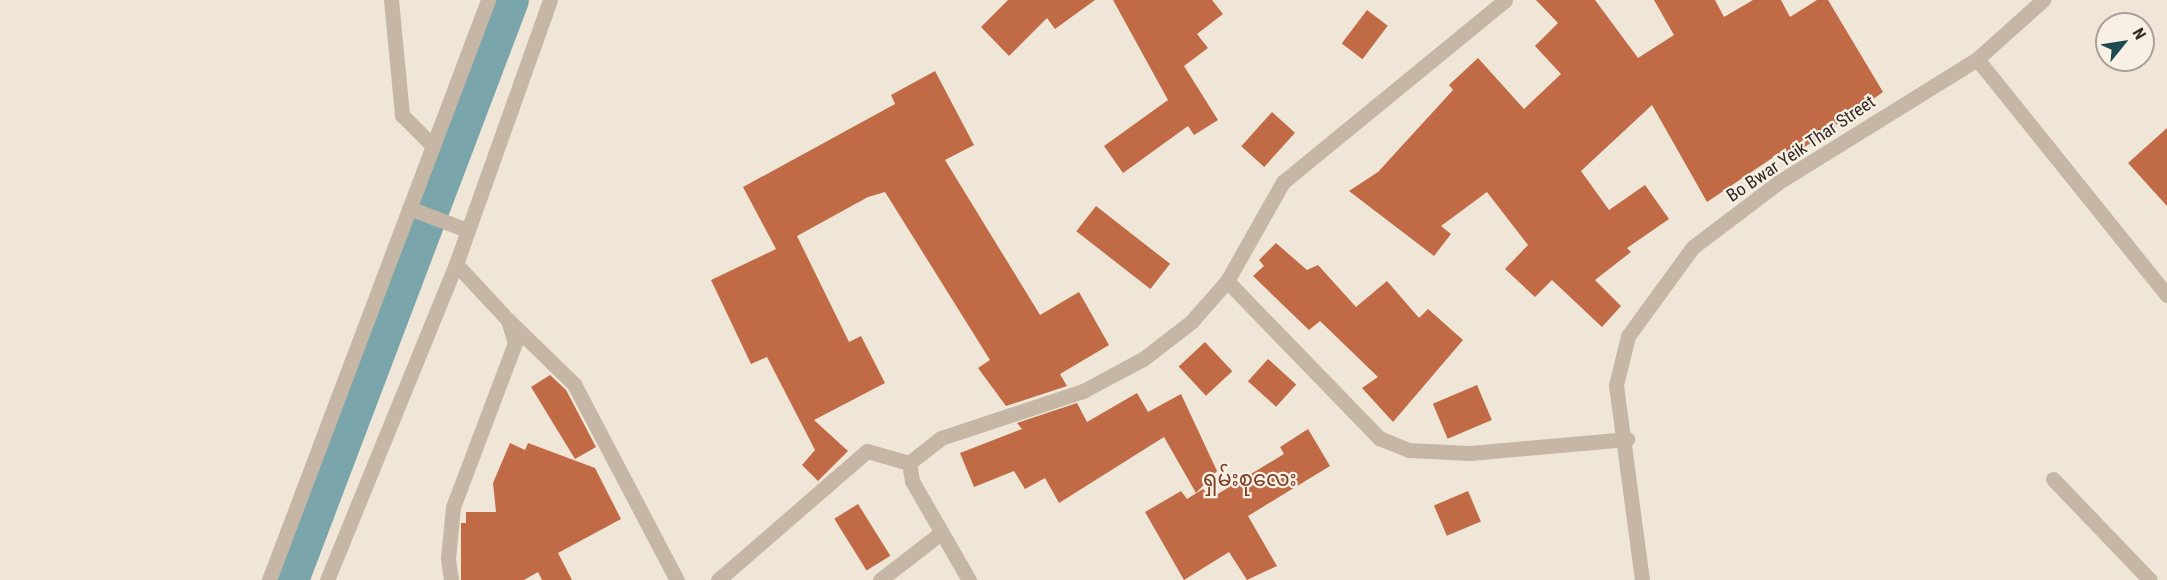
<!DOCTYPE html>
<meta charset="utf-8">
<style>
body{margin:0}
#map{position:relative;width:2167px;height:580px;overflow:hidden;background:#efe6d8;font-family:"Roboto Condensed","Noto Sans Myanmar",sans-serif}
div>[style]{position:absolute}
.canal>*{height:33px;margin:-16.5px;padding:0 16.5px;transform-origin:16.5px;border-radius:16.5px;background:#79a5ab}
.building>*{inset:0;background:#c06b46;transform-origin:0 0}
.lane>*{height:15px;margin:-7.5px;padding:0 7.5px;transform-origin:7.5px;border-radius:7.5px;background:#c6b6a5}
.street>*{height:15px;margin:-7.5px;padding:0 7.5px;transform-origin:7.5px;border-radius:7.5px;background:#c6b6a5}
span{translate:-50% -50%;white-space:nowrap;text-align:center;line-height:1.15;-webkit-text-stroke:4.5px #f8f0e4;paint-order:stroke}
.street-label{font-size:18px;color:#332b26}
.quarter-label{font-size:21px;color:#7d3e23}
.north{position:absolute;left:2095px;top:12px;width:60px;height:60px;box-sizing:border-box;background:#f8f0e4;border:2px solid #a9a198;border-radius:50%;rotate:60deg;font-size:16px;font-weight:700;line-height:24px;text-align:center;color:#332b26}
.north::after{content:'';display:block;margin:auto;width:21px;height:27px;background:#1e4b52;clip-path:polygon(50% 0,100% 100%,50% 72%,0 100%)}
</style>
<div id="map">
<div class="canal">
<i style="left:292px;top:580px;width:620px;rotate:-69.23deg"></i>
</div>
<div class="building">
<i style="clip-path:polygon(1008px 0,1095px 0,1055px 29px,1047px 18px,1009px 56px,981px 27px)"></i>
<i style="clip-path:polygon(1113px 0,1212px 0,1223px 14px,1197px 34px,1208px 48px,1184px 66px,1218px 120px,1194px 135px,1188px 126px,1123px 173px,1104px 146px,1168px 100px)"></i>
<i style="clip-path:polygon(1536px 0,1595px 0,1638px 58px,1674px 35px,1654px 0,1715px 0,1724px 17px,1753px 0,1781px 0,1790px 17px,1817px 0,1828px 0,1883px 92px,1816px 140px,1788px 157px,1784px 150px,1707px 202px,1652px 105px,1581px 171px,1609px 210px,1645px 185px,1669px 219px,1627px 248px,1631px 252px,1595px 280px,1621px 306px,1602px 327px,1552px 280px,1535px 297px,1505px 269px,1528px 245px,1487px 192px,1441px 226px,1451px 234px,1434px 256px,1349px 191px,1378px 172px,1453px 90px,1449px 85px,1478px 58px,1524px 109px,1561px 74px,1535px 46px,1558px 23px)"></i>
<i style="left:1367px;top:10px;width:26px;height:42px;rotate:37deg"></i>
<i style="clip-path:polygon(935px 71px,974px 145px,945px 160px,1040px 315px,1079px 292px,1109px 345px,1060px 374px,1067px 386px,1006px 406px,978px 368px,990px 360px,885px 192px,868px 197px,797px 236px,849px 342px,861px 336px,885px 383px,814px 420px,848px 451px,818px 481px,802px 465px,815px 450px,767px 357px,751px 364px,711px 280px,776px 249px,743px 187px,895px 104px,891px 95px)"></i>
<i style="left:1272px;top:112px;width:31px;height:46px;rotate:42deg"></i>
<i style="clip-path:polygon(2167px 128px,2167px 206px,2128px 163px)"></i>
<i style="left:1096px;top:206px;width:94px;height:32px;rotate:38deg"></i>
<i style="clip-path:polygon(1276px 243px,1307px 270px,1318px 265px,1356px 307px,1387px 281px,1419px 318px,1428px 309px,1463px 340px,1393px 422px,1362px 388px,1378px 377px,1320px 321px,1309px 330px,1253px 276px,1264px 266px,1259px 260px)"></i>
<i style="left:1205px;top:342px;width:40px;height:36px;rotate:47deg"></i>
<i style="left:1268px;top:359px;width:38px;height:30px;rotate:42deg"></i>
<i style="clip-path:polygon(550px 375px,566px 390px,596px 447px,575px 459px,531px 387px)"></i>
<i style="left:1477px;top:385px;width:38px;height:48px;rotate:67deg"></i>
<i style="clip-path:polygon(1137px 393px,1148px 412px,1181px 394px,1217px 471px,1196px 493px,1164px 437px,1059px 503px,1045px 478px,1025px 489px,1014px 471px,974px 487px,960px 453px,1022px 429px,1017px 423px,1077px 403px,1087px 422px)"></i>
<i style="clip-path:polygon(1308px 429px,1330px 466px,1248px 516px,1277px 566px,1247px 580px,1229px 552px,1184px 580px,1145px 512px,1181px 491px,1187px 499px,1203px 489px,1211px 498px,1284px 454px,1280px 447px)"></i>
<i style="clip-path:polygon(510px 443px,525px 450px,528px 443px,595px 468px,621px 519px,558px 553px,572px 580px,542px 580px,538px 572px,524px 580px,461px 580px,461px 523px,466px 523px,466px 512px,496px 512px,493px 483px)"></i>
<i style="left:1468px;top:491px;width:33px;height:37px;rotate:67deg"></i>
<i style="left:858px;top:504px;width:61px;height:28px;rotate:58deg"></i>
</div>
<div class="lane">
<i style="left:2053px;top:479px;width:140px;rotate:46.2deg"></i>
</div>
<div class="street">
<i style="left:391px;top:0;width:116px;rotate:84.5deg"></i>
<i style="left:402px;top:115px;width:44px;rotate:45deg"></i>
<i style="left:1977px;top:59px;width:303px;rotate:51.2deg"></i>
<i style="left:409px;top:208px;width:62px;rotate:20.8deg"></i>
<i style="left:1227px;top:281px;width:219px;rotate:45.9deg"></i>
<i style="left:1379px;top:438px;width:31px;rotate:22deg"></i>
<i style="left:1408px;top:450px;width:62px;rotate:2.8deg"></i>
<i style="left:1470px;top:453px;width:158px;rotate:-5.1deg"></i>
<i style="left:508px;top:320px;width:92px;rotate:44.1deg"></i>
<i style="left:574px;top:384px;width:221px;rotate:62.3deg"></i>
<i style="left:269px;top:580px;width:620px;rotate:-69.31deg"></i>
<i style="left:327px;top:580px;width:341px;rotate:-67.8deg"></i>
<i style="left:456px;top:264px;width:280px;rotate:-70.4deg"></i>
<i style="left:451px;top:580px;width:22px;rotate:-98deg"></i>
<i style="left:448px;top:558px;width:51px;rotate:-84.4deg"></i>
<i style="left:453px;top:507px;width:175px;rotate:-69.3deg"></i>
<i style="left:515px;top:343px;width:24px;rotate:-107deg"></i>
<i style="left:508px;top:320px;width:76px;rotate:-132.9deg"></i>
<i style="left:718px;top:580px;width:197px;rotate:-40.9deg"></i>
<i style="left:867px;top:451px;width:44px;rotate:15.9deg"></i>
<i style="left:880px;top:580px;width:78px;rotate:-37.7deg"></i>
<i style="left:969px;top:580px;width:114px;rotate:-119.9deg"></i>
<i style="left:912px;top:481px;width:18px;rotate:-99deg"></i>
<i style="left:909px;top:463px;width:41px;rotate:-38deg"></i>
<i style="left:941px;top:438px;width:150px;rotate:-18.3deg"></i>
<i style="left:1083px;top:391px;width:68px;rotate:-28.1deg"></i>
<i style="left:1143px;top:359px;width:61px;rotate:-37.6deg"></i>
<i style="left:1191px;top:322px;width:55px;rotate:-48.7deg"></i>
<i style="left:1227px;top:281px;width:114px;rotate:-60.5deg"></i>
<i style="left:1283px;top:182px;width:287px;rotate:-39.3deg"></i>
<i style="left:1642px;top:580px;width:197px;rotate:-97.6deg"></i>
<i style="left:1616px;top:385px;width:50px;rotate:-76.2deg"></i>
<i style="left:1628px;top:336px;width:110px;rotate:-53.9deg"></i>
<i style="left:1693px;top:247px;width:108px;rotate:-37.1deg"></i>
<i style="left:1779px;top:182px;width:233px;rotate:-31.8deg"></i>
<i style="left:1977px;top:59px;width:89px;rotate:-41.8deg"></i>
</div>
<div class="street-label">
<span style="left:1801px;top:149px;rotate:-34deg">Bo Bwar Yeik Thar Street</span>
</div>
<div class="quarter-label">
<span style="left:1250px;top:479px">ရှမ်းစုလေး</span>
</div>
<div class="north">N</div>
</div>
